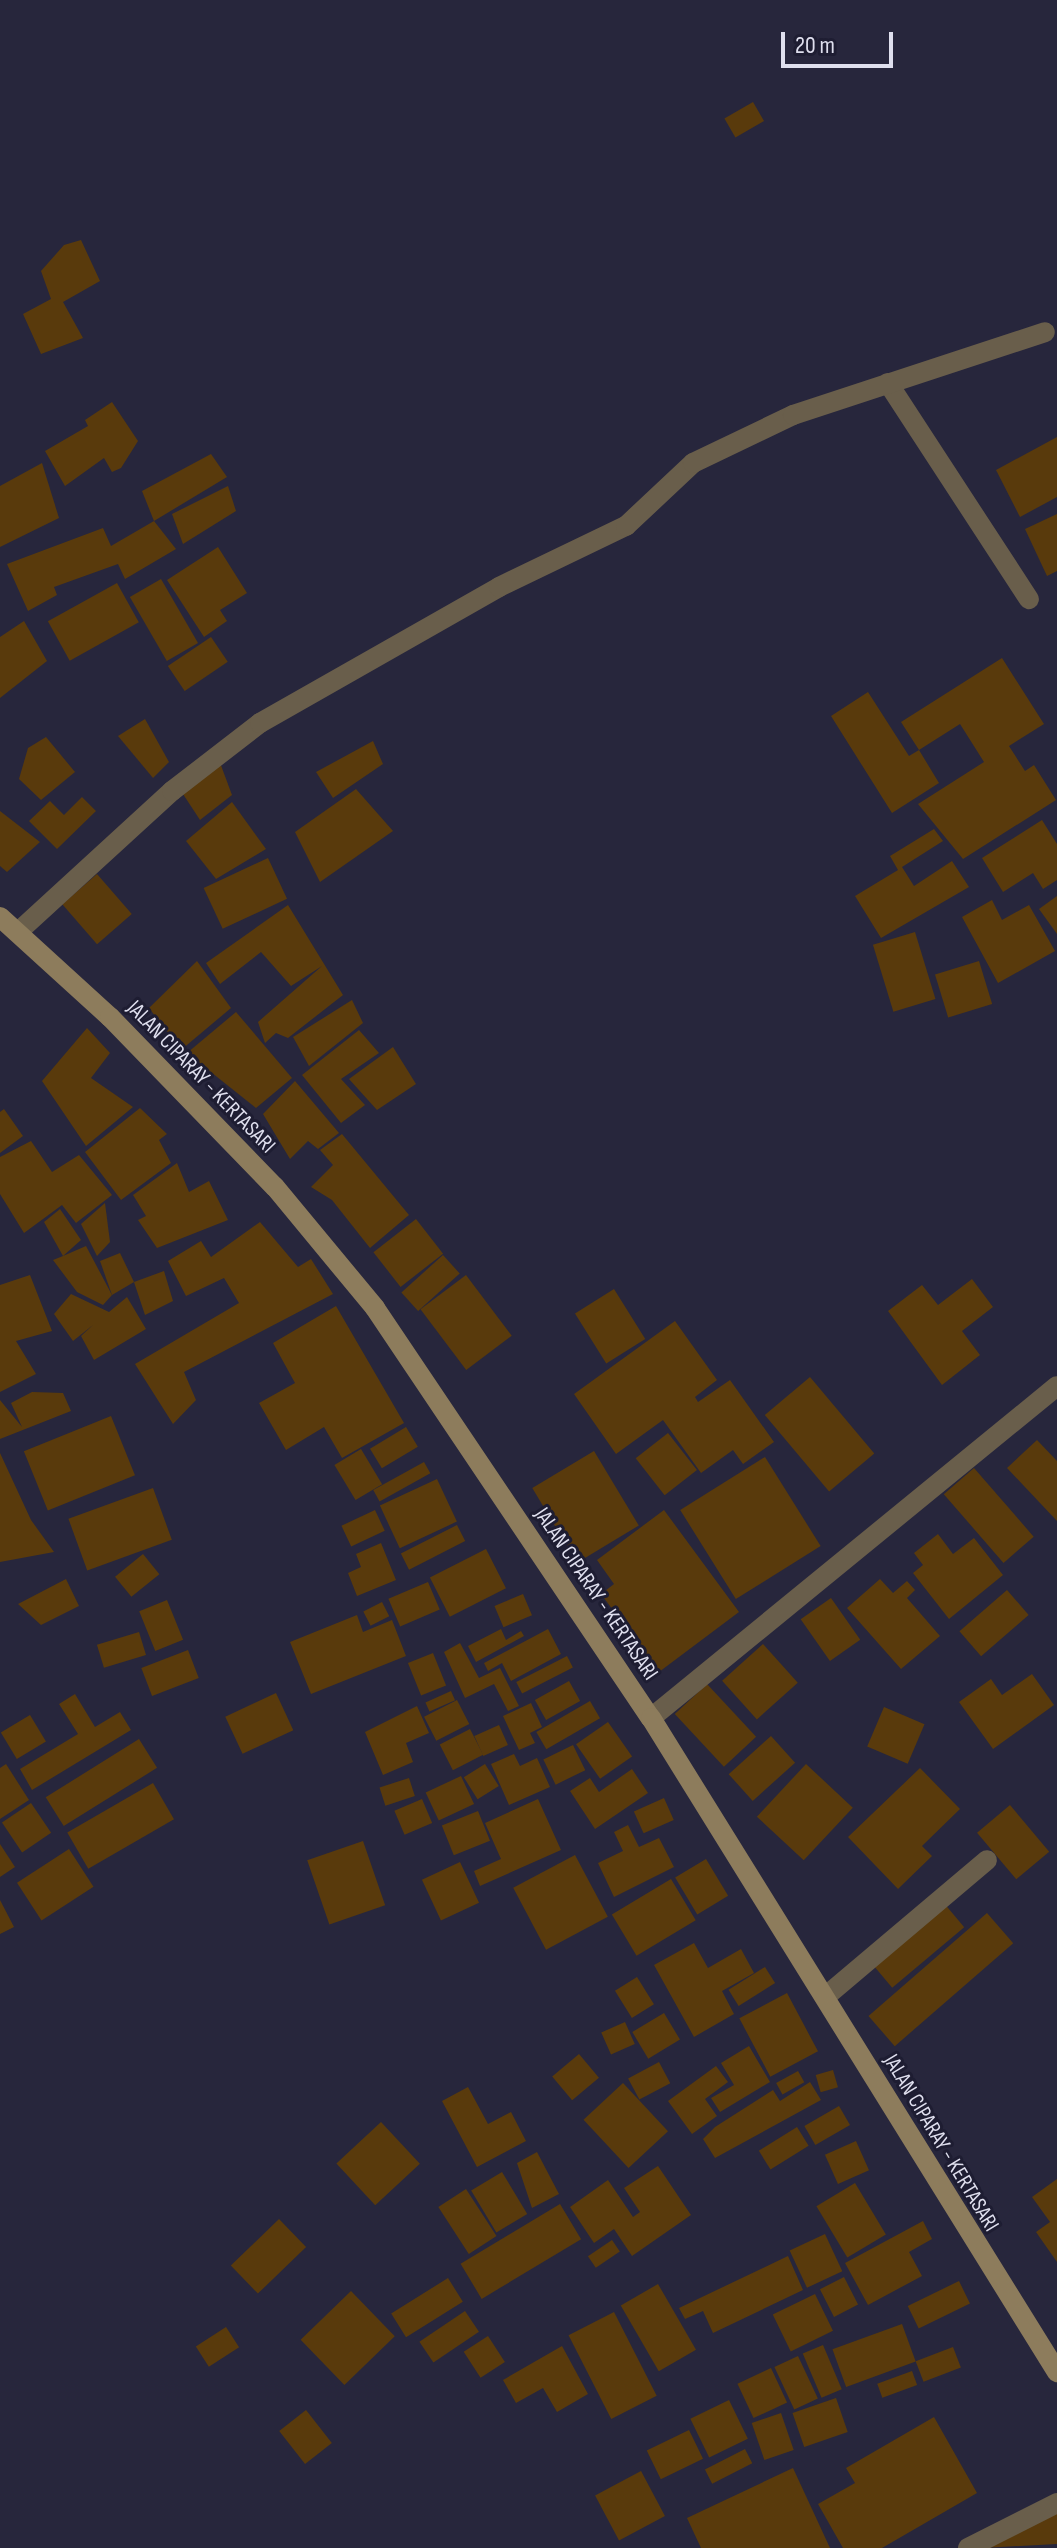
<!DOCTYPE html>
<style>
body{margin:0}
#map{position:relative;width:1057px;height:2548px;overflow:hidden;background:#27263c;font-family:"Sofia Sans Condensed",sans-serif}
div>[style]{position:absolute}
.building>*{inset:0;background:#593a0c;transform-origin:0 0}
.street>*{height:20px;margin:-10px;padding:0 10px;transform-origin:10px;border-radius:10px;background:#695e4b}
.secondary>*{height:20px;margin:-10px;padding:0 10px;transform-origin:10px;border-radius:10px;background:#8d7c5c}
span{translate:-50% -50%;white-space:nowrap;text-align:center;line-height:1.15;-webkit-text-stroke:6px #1e1d32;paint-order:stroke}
.street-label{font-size:22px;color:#dfdfee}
.scale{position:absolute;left:781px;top:32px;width:112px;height:36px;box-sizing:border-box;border:4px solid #dfdfee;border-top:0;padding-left:10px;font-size:24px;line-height:28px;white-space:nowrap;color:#dfdfee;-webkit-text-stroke:6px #1e1d32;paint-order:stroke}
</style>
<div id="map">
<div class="building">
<i style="left:753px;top:102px;width:22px;height:33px;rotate:60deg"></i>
<i style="clip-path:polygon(81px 240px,100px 281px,63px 302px,83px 338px,41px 354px,23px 314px,51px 299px,41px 271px,64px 245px)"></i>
<i style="clip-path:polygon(112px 402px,138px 441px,121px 468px,112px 472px,104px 458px,65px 486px,45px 451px,88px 426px,85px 420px)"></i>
<i style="clip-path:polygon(1057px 437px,1057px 497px,1020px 517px,996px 470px)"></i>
<i style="clip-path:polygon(211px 454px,227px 477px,154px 521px,142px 491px)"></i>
<i style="clip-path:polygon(42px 463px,59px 518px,0 547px,0 486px)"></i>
<i style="clip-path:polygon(228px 486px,236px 511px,183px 544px,172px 514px)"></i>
<i style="clip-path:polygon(1057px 514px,1057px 571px,1047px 576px,1025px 529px)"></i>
<i style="clip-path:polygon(154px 521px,176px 549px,125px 579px,118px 564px,54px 587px,57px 595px,28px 611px,7px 564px,103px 528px,111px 546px)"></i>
<i style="clip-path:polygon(218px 547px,247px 593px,220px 610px,227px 621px,204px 637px,167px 580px)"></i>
<i style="left:161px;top:579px;width:74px;height:36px;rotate:60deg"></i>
<i style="left:117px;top:583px;width:45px;height:79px;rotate:61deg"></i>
<i style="clip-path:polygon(24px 621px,47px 661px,0 698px,0 637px)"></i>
<i style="left:211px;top:637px;width:30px;height:52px;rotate:56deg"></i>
<i style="clip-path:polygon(1002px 658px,1044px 724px,1009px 746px,1025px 771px,1034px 765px,1056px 800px,963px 859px,918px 804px,984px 762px,960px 724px,919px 750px,939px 783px,892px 813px,831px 716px,868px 692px,909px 756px,919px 750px,901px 722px)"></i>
<i style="clip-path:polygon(145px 719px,169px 762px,153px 778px,118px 736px)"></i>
<i style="clip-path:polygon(46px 737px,75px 772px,41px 800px,19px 779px,28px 748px)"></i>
<i style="clip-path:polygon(373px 741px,383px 764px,333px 798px,316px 772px)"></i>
<i style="clip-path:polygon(219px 760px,232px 795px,200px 820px,181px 791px)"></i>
<i style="clip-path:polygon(356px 789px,393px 831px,320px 882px,295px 832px)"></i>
<i style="clip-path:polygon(82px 797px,96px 811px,57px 849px,29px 821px,50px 801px,64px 815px)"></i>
<i style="clip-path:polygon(232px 802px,266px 849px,216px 879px,186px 841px)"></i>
<i style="clip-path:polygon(0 811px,40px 842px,7px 872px,0 866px)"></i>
<i style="clip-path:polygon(1042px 820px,1057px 844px,1057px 880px,1043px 889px,1033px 873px,1003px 892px,982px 858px)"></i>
<i style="clip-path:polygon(934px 829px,943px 841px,902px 867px,914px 886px,952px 861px,969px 887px,881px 938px,855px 896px,898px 870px,890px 856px)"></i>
<i style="left:268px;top:858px;width:45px;height:71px;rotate:65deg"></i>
<i style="left:97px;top:874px;width:53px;height:46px;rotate:49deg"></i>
<i style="clip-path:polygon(1057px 896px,1057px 934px,1039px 909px)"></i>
<i style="clip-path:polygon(992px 900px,1002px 920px,1029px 905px,1055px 951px,998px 983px,962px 917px)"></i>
<i style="clip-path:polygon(288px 905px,343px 995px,288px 1038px,276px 1033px,265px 1043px,258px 1022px,322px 966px,291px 986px,261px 952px,220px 984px,206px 963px)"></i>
<i style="left:915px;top:932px;width:70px;height:44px;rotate:73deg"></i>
<i style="clip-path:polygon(197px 961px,231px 1008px,181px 1050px,149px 1008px)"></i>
<i style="left:979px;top:961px;width:45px;height:46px;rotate:73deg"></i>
<i style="clip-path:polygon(352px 1000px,363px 1023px,309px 1066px,293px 1037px)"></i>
<i style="clip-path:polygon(236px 1012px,292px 1078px,256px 1108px,187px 1053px)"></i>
<i style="clip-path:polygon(87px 1028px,110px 1053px,91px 1078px,133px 1107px,86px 1146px,42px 1081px)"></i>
<i style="clip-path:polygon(359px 1030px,379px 1053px,341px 1079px,365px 1105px,341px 1123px,302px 1075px)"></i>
<i style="clip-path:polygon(393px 1047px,416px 1084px,377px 1110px,349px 1079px)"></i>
<i style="clip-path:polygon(295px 1081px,339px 1133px,318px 1149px,308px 1141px,290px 1159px,263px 1114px)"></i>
<i style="clip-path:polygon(140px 1108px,167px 1134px,159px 1140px,171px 1163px,121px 1200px,85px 1152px)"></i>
<i style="clip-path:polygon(4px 1109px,23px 1136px,0 1153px,0 1112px)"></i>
<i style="clip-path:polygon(342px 1134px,409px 1215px,370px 1248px,332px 1200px,311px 1187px,333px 1165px,320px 1150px)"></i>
<i style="clip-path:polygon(31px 1141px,52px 1172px,79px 1155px,112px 1195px,76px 1223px,62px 1205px,24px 1233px,0 1194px,0 1157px)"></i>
<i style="clip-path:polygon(177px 1163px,189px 1192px,209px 1181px,228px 1220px,157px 1248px,138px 1220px,146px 1216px,133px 1195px)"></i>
<i style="clip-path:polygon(105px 1203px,110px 1242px,97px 1256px,81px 1224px)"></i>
<i style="clip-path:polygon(60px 1209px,81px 1240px,63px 1256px,86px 1246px,112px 1295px,103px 1305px,77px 1292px,53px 1260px,63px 1256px,44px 1222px)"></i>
<i style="left:416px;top:1219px;width:44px;height:54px;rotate:52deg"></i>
<i style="clip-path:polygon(260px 1222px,298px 1267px,311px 1259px,333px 1294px,184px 1372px,196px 1400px,173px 1424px,135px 1364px,239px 1303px,224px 1278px,186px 1296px,168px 1261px,201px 1241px,211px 1257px)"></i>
<i style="clip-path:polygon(120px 1253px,134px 1282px,112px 1295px,100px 1261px)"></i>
<i style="left:443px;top:1255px;width:25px;height:56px;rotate:48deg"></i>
<i style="clip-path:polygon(164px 1271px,173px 1301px,145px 1315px,134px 1282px)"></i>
<i style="clip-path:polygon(30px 1275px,52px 1331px,16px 1341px,36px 1374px,0 1392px,0 1285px)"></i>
<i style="left:466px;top:1275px;width:76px;height:57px;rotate:53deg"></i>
<i style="clip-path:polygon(972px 1279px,993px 1307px,962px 1331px,980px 1355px,942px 1385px,888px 1311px,922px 1285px,938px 1305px)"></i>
<i style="left:614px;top:1289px;width:59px;height:46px;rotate:58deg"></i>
<i style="clip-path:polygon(71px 1294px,109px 1312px,127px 1297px,146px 1329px,94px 1360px,81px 1336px,93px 1325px,73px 1341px,54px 1314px)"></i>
<i style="clip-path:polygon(336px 1306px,404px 1423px,342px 1458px,324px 1427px,286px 1450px,259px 1403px,295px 1383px,273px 1343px)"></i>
<i style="clip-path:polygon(675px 1321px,717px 1380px,695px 1397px,698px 1402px,730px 1380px,774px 1442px,743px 1464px,733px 1450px,701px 1473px,663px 1420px,616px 1454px,574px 1394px)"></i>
<i style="left:810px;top:1377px;width:100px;height:59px;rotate:50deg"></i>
<i style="clip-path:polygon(32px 1392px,63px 1393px,71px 1411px,0 1439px,0 1400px,22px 1427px,11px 1403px)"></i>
<i style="left:111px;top:1416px;width:64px;height:94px;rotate:68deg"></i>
<i style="left:406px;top:1427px;width:23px;height:42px;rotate:59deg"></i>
<i style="left:668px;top:1433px;width:47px;height:41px;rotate:52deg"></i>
<i style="clip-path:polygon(1037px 1440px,1057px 1461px,1057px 1521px,1007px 1468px)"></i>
<i style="left:361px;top:1449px;width:41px;height:31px;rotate:59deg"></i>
<i style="left:594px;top:1451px;width:87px;height:72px;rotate:59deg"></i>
<i style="clip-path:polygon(0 1453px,31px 1520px,54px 1552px,0 1562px)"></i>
<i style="left:765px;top:1457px;width:105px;height:100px;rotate:58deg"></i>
<i style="left:424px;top:1462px;width:13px;height:58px;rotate:61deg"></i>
<i style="left:974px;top:1468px;width:91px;height:40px;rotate:49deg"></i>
<i style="left:437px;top:1479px;width:47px;height:63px;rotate:65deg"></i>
<i style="left:153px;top:1488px;width:55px;height:90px;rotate:70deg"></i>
<i style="left:375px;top:1510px;width:23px;height:37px;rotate:65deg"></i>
<i style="clip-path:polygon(664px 1510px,739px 1612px,659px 1672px,601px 1594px,614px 1584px,597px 1560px)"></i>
<i style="left:457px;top:1525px;width:18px;height:63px;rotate:63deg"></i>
<i style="clip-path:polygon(938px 1534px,953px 1554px,974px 1538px,1003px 1575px,949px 1619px,913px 1573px,923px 1565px,914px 1553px)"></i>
<i style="clip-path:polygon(381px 1543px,396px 1580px,357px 1596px,348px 1573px,361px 1567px,356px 1554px)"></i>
<i style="left:486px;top:1549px;width:44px;height:63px;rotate:63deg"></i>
<i style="left:143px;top:1554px;width:26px;height:36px;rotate:51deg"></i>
<i style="clip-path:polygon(66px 1579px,79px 1606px,41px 1625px,18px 1604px)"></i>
<i style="clip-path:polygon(880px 1579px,893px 1593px,907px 1581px,915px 1590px,907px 1598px,940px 1636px,901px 1669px,847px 1608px)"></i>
<i style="left:428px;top:1582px;width:30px;height:43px;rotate:67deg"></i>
<i style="left:1007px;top:1590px;width:33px;height:63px;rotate:49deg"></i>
<i style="left:523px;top:1594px;width:23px;height:31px;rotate:67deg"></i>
<i style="left:831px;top:1598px;width:51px;height:37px;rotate:55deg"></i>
<i style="left:167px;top:1600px;width:43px;height:30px;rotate:68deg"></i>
<i style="left:382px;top:1602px;width:16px;height:21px;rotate:63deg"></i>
<i style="clip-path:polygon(357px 1615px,363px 1632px,392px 1620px,406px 1656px,311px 1694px,290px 1642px)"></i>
<i style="clip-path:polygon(501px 1629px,506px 1640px,521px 1631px,524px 1636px,476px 1662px,468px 1646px)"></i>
<i style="clip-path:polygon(548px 1629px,561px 1654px,511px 1681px,502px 1663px,488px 1671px,484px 1663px)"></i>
<i style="left:139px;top:1632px;width:24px;height:44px;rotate:73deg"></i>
<i style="clip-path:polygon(460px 1643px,479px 1678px,500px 1668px,519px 1706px,508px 1711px,494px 1684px,465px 1698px,444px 1652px)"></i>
<i style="left:763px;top:1644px;width:52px;height:55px;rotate:48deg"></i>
<i style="left:188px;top:1650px;width:30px;height:50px;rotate:69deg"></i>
<i style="left:433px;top:1653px;width:35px;height:27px;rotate:68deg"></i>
<i style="left:567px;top:1656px;width:13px;height:57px;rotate:63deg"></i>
<i style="clip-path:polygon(1032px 1674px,1054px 1705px,993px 1749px,959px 1702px,991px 1679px,1002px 1695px)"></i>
<i style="left:569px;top:1681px;width:23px;height:39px;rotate:61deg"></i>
<i style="left:707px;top:1684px;width:72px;height:44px;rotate:47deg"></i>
<i style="left:451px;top:1691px;width:10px;height:28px;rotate:66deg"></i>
<i style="left:276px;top:1693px;width:41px;height:56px;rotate:65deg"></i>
<i style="clip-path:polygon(75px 1694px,95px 1727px,120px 1712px,131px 1730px,32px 1790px,20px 1769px,78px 1734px,59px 1704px)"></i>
<i style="left:457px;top:1700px;width:27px;height:37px;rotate:63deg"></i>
<i style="left:590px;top:1701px;width:20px;height:62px;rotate:60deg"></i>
<i style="clip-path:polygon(531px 1703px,542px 1727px,530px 1733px,535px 1743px,519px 1750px,503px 1716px)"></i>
<i style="clip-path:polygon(417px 1706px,429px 1733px,406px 1743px,413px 1762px,383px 1775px,365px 1732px)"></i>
<i style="left:884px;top:1707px;width:44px;height:43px;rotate:23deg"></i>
<i style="left:30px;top:1715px;width:31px;height:34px;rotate:59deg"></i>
<i style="left:608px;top:1722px;width:42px;height:39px;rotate:55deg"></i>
<i style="left:499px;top:1725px;width:22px;height:27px;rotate:66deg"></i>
<i style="left:470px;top:1729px;width:29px;height:34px;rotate:63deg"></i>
<i style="left:771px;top:1736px;width:36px;height:57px;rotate:48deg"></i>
<i style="left:139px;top:1739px;width:34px;height:110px;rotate:58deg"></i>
<i style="left:573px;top:1745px;width:28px;height:33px;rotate:64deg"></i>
<i style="clip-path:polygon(514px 1754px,520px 1766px,537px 1758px,550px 1787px,509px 1805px,491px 1764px)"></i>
<i style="clip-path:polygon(6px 1764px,29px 1800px,0 1819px,0 1768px)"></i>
<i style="left:485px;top:1764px;width:26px;height:25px;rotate:58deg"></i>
<i style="left:806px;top:1764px;width:64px;height:72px;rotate:43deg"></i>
<i style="clip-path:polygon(920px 1768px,960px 1809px,922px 1846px,932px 1856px,898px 1889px,848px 1837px)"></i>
<i style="clip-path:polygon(632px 1769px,648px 1793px,595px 1829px,570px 1791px,590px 1778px,599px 1792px)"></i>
<i style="left:461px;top:1776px;width:31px;height:39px;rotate:65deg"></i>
<i style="left:409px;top:1778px;width:19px;height:31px;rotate:72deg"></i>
<i style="left:153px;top:1783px;width:42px;height:99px;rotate:60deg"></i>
<i style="left:664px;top:1798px;width:24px;height:33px;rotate:66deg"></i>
<i style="left:422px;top:1799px;width:26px;height:30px;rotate:67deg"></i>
<i style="clip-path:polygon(538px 1799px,561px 1850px,480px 1886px,474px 1871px,501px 1859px,485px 1823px)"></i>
<i style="left:31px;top:1803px;width:36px;height:35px;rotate:56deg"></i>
<i style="left:1010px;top:1805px;width:61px;height:43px;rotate:50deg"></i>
<i style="left:478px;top:1811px;width:32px;height:39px;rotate:68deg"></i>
<i style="clip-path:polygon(628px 1825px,639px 1847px,659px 1838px,674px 1867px,614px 1897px,598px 1863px,623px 1851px,614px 1832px)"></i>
<i style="left:363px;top:1841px;width:68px;height:59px;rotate:71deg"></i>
<i style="clip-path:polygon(0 1844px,15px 1867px,0 1877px)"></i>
<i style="left:69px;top:1849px;width:45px;height:62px;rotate:57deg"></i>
<i style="left:575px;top:1855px;width:70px;height:70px;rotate:62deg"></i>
<i style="left:706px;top:1859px;width:43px;height:36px;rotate:59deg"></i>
<i style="left:460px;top:1862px;width:45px;height:42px;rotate:65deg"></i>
<i style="left:671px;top:1879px;width:48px;height:69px;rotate:59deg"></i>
<i style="clip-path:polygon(0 1900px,14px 1927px,0 1934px)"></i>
<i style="left:943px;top:1902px;width:33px;height:94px;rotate:50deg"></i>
<i style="left:987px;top:1913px;width:40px;height:157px;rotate:49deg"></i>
<i style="clip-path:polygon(694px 1943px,708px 1968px,741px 1949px,754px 1973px,722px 1991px,734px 2014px,694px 2037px,654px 1965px)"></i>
<i style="left:765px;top:1967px;width:19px;height:43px;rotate:58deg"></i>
<i style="left:637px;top:1977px;width:32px;height:26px;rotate:58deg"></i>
<i style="left:787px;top:1993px;width:66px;height:54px;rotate:62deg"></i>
<i style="left:664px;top:2013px;width:31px;height:37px;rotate:59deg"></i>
<i style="left:625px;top:2022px;width:24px;height:26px;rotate:66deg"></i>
<i style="clip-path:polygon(749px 2046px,770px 2082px,720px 2112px,711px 2098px,734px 2085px,721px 2063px)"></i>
<i style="left:579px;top:2054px;width:31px;height:35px;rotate:50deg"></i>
<i style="left:659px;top:2062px;width:24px;height:35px;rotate:62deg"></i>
<i style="clip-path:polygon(716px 2066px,728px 2082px,705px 2099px,717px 2116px,692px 2134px,668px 2101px)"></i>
<i style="left:833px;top:2070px;width:18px;height:18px;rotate:74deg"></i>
<i style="left:798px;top:2071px;width:13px;height:25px;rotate:61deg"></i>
<i style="clip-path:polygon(810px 2082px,821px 2100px,715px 2158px,703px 2139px,715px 2127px,773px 2090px,780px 2101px)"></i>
<i style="left:623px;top:2083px;width:66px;height:54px;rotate:47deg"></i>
<i style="clip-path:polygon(468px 2087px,488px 2124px,511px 2112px,526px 2141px,477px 2167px,442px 2101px)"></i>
<i style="left:839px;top:2106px;width:22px;height:40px;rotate:60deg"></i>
<i style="left:381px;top:2122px;width:57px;height:61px;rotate:47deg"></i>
<i style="left:797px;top:2127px;width:22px;height:45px;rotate:58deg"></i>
<i style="left:856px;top:2141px;width:32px;height:34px;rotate:66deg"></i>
<i style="clip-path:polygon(537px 2152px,559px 2194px,532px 2208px,517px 2163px)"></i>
<i style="clip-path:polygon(658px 2166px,691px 2215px,632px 2256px,614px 2229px,594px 2243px,570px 2207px,608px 2180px,633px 2217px,640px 2212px,624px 2188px)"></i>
<i style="left:502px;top:2172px;width:49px;height:36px;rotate:59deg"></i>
<i style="clip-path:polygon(1057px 2179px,1057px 2262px,1036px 2232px,1050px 2222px,1032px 2197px)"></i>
<i style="left:855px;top:2183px;width:60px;height:45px;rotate:59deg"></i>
<i style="left:466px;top:2189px;width:56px;height:33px;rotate:57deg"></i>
<i style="left:560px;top:2204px;width:41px;height:116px;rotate:59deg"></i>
<i style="left:279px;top:2219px;width:39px;height:67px;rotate:46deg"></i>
<i style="clip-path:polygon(923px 2221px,932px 2239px,909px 2252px,922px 2276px,868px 2305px,845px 2263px)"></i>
<i style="left:825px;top:2234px;width:41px;height:39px;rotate:65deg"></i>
<i style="left:612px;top:2240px;width:14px;height:29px;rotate:56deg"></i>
<i style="clip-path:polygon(788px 2256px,803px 2290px,713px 2333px,703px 2311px,685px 2319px,679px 2308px)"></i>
<i style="left:844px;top:2277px;width:31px;height:27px;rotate:63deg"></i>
<i style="left:448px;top:2278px;width:28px;height:67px;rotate:58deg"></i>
<i style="left:959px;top:2281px;width:25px;height:57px;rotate:64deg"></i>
<i style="left:658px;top:2284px;width:76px;height:43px;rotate:60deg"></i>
<i style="left:351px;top:2291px;width:63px;height:70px;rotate:46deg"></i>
<i style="left:815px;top:2294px;width:41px;height:47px;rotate:64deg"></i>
<i style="left:465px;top:2311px;width:25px;height:55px;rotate:56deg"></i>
<i style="left:614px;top:2312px;width:94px;height:51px;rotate:63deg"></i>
<i style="left:902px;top:2324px;width:40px;height:74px;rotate:70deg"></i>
<i style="left:226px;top:2327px;width:24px;height:36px;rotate:57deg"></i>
<i style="left:488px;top:2336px;width:31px;height:29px;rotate:57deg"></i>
<i style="left:823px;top:2345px;width:48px;height:22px;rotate:67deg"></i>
<i style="clip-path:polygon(562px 2346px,588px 2394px,557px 2412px,543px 2388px,516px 2403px,503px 2380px)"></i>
<i style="left:953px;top:2347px;width:22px;height:40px;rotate:69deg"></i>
<i style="left:798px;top:2356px;width:47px;height:26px;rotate:65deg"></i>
<i style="left:771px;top:2368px;width:38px;height:37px;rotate:65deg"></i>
<i style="left:912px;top:2371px;width:15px;height:37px;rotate:70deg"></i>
<i style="left:836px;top:2398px;width:36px;height:46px;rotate:71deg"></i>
<i style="left:729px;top:2400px;width:43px;height:43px;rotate:64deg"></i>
<i style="left:306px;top:2410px;width:42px;height:34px;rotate:52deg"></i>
<i style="left:781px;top:2413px;width:39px;height:31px;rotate:71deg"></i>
<i style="clip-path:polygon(934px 2417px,977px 2493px,882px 2548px,843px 2548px,818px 2504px,855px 2483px,846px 2468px)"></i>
<i style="left:689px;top:2430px;width:32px;height:47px;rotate:64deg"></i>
<i style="left:745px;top:2449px;width:16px;height:45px;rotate:63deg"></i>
<i style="clip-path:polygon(793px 2468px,830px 2548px,701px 2548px,687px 2518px)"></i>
<i style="left:641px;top:2471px;width:51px;height:52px;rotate:62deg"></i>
<i style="clip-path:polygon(1057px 2507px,1057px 2544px,982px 2548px)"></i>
</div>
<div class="street">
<i style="left:888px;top:383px;width:258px;rotate:56.9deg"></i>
<i style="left:18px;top:932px;width:209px;rotate:-42.5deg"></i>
<i style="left:172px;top:791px;width:111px;rotate:-37.7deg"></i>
<i style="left:260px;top:723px;width:275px;rotate:-29.6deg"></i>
<i style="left:499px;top:587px;width:141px;rotate:-25.7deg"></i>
<i style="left:626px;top:526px;width:92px;rotate:-43.2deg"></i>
<i style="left:693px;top:463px;width:111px;rotate:-25.6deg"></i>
<i style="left:793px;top:415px;width:265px;rotate:-18.2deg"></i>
<i style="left:651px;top:1718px;width:524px;rotate:-39.27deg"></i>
<i style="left:825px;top:1997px;width:212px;rotate:-40.2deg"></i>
<i style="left:968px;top:2548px;width:100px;rotate:-26.8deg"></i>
</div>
<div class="secondary">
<i style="left:0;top:917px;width:149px;rotate:42.3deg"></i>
<i style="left:110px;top:1017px;width:237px;rotate:45.9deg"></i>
<i style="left:275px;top:1187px;width:157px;rotate:50.4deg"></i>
<i style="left:375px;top:1308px;width:494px;rotate:56.1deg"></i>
<i style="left:651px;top:1718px;width:770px;rotate:58.17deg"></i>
</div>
<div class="street-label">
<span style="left:201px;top:1077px;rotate:46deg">JALAN CIPARAY - KERTASARI</span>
<span style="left:596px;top:1594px;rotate:56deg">JALAN CIPARAY - KERTASARI</span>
<span style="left:941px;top:2143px;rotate:59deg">JALAN CIPARAY - KERTASARI</span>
</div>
<div class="scale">20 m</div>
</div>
